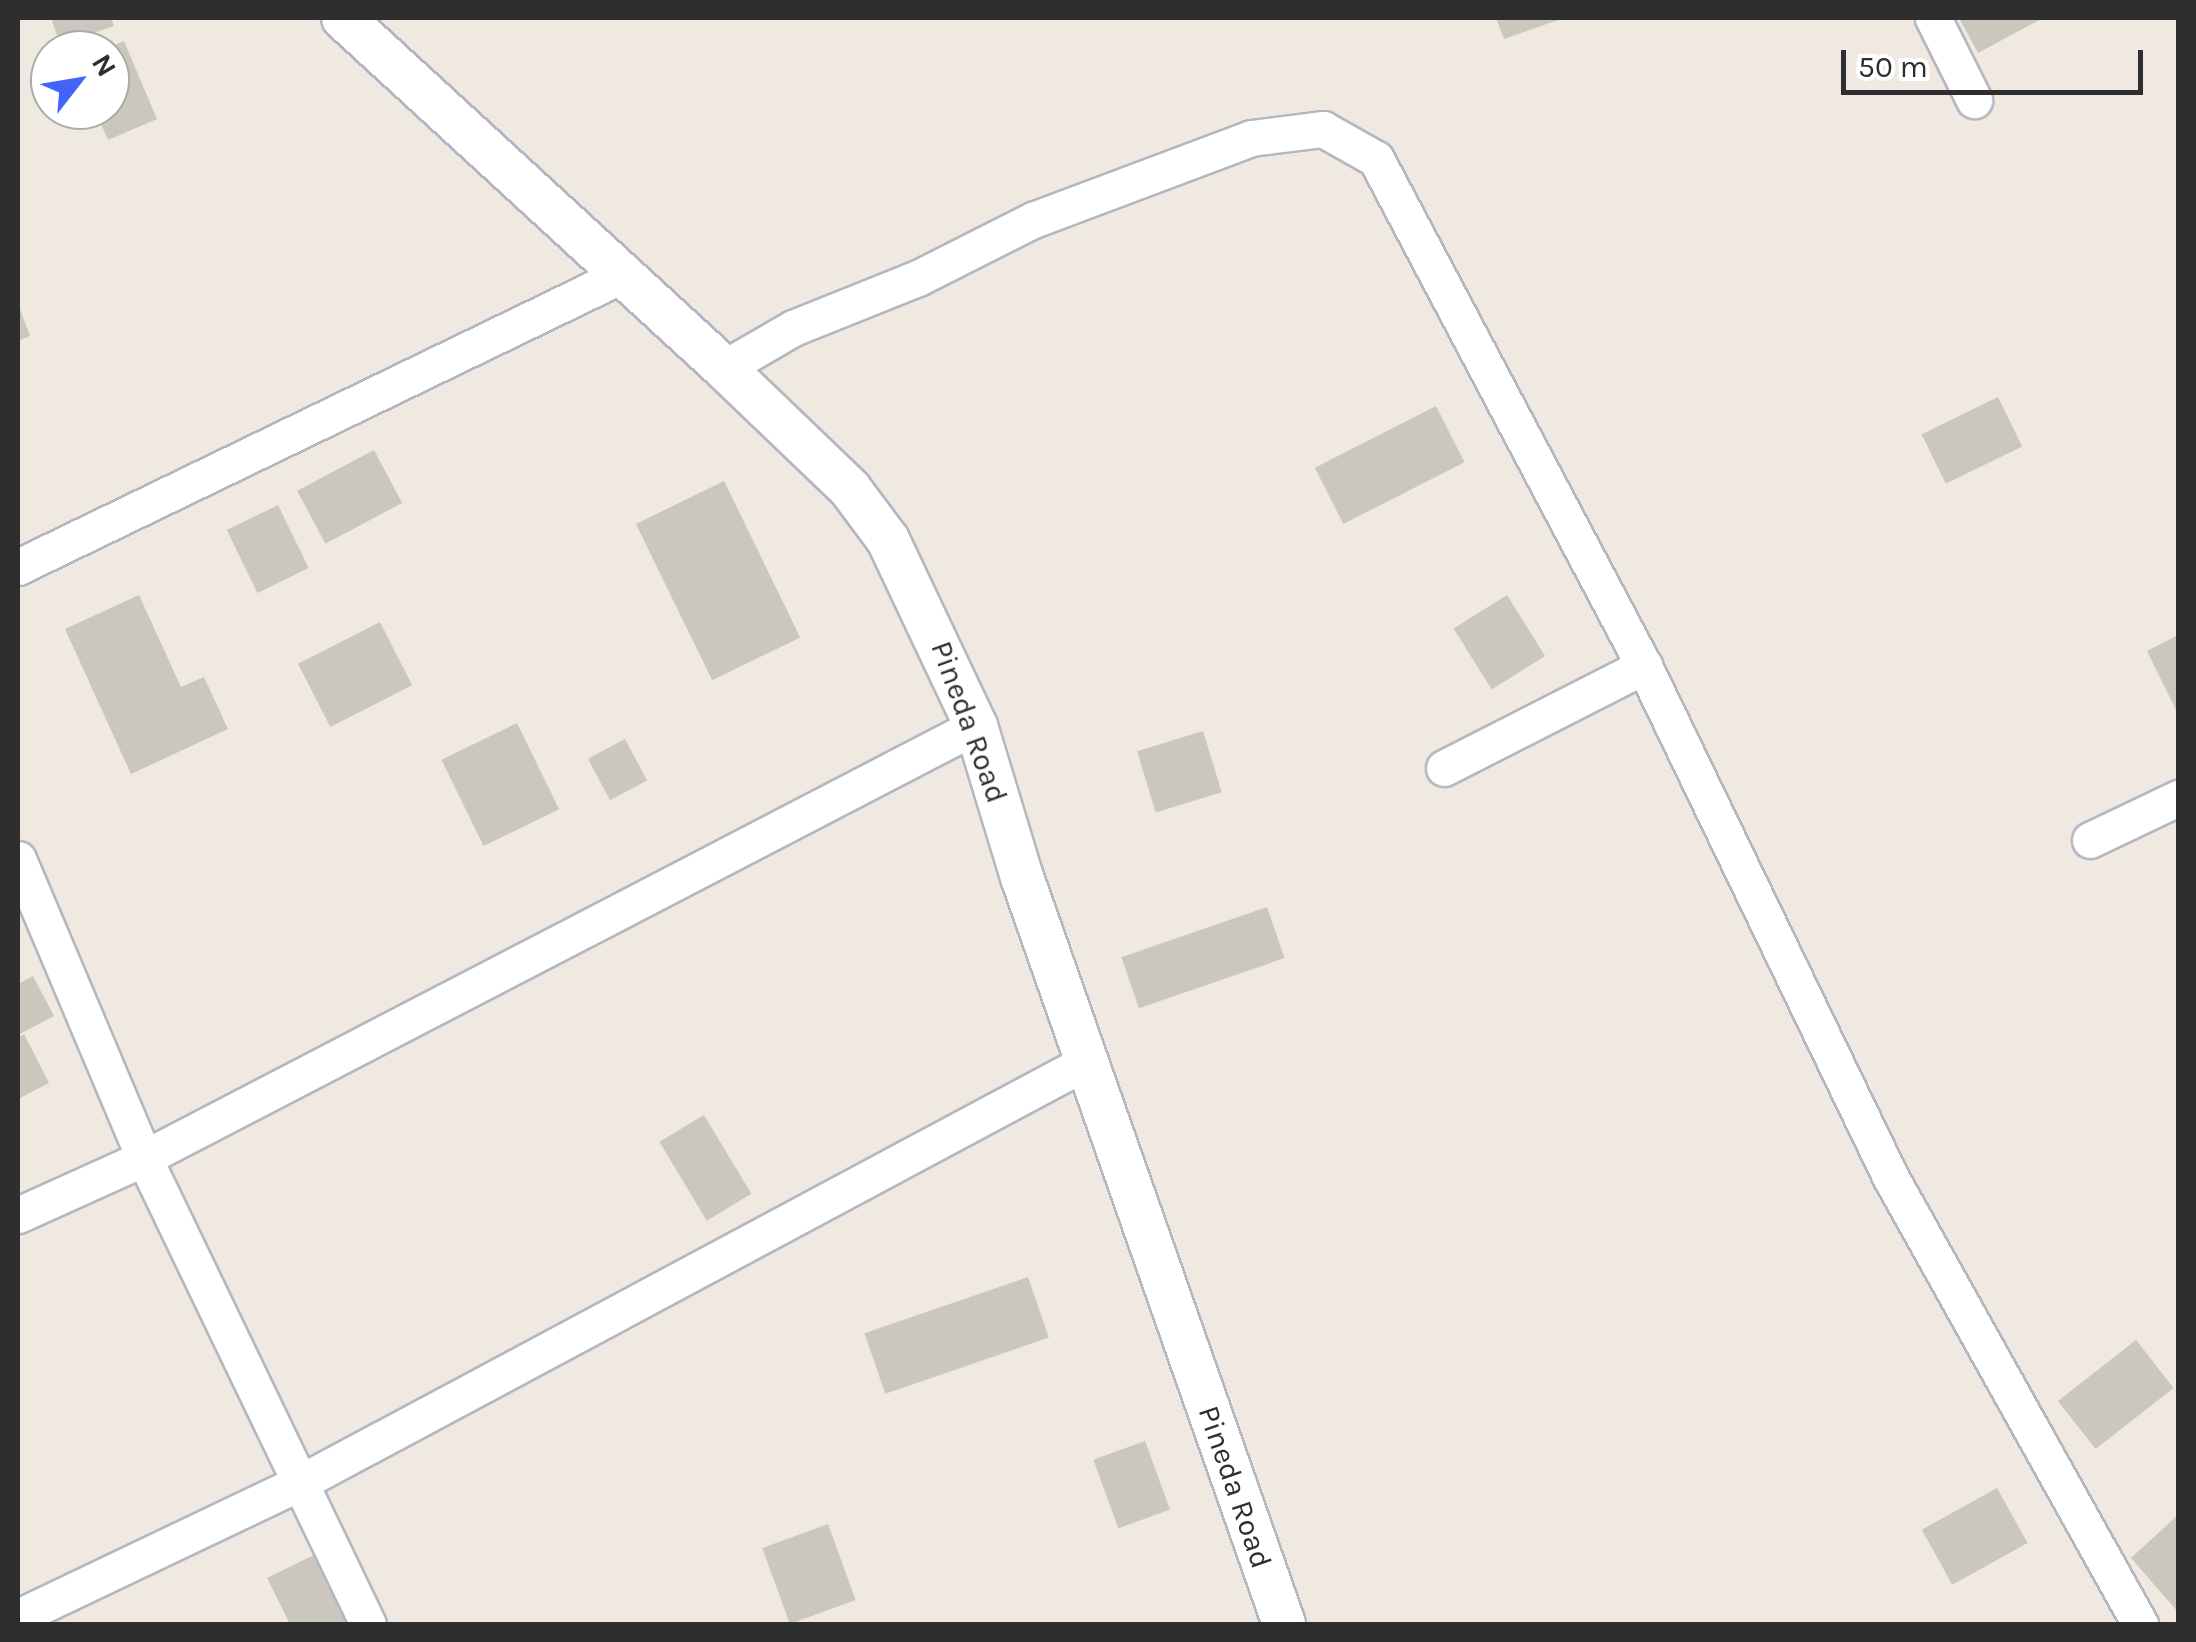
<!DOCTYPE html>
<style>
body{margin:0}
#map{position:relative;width:2196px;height:1642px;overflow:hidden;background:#efe9e1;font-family:Karla,sans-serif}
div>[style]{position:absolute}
.building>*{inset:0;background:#cbc7bf;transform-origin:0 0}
.roads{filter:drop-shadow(2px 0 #b4b7c1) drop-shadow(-2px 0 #b4b7c1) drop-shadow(0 2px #b4b7c1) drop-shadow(0 -2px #b4b7c1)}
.minor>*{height:35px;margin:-17.5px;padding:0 17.5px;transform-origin:17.5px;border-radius:17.5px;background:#fff}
.tertiary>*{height:42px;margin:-21px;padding:0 21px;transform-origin:21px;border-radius:21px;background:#fff}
span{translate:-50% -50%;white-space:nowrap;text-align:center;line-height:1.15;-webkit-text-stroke:8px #fff;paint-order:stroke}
.street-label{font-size:30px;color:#2e2e2e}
.frame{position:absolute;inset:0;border:20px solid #2e2e2e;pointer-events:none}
.north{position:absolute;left:30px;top:30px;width:100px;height:100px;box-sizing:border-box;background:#fff;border:2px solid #ababab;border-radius:50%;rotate:59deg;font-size:28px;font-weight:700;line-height:40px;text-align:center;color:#2e2e2e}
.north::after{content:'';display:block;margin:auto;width:35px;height:45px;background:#4264fb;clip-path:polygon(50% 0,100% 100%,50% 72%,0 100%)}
.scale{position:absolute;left:1841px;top:50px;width:302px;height:45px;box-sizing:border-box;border:5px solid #2e2e2e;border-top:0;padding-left:12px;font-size:30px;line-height:35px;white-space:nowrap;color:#2e2e2e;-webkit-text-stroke:8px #fff;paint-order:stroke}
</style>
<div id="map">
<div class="building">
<i style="clip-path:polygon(51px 18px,111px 18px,114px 26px,60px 44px)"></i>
<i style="clip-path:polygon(1496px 18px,1564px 18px,1504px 39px)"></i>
<i style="clip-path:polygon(1959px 18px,2043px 18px,1978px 53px)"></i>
<i style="clip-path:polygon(124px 41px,157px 119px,108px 140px,95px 110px,110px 110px,110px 50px,103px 50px)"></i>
<i style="clip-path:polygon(18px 304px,30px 336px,18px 341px)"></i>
<i style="left:1998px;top:397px;width:55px;height:85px;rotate:64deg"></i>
<i style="left:1436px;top:406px;width:63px;height:136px;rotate:63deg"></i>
<i style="left:374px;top:450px;width:60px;height:87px;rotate:62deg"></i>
<i style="left:724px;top:481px;width:174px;height:98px;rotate:64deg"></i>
<i style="left:278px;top:505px;width:70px;height:57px;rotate:64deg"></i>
<i style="clip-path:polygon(139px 595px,181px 687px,204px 677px,228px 729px,131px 774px,65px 629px)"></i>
<i style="left:1507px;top:595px;width:72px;height:63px;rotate:58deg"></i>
<i style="left:380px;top:622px;width:71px;height:92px;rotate:63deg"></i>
<i style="clip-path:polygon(2178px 635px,2178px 714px,2147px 651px)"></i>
<i style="left:517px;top:723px;width:96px;height:84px;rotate:64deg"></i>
<i style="left:1203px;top:731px;width:64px;height:69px;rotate:73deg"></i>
<i style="left:625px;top:739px;width:47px;height:42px;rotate:62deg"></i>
<i style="left:1267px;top:907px;width:54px;height:154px;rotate:71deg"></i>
<i style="clip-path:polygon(33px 976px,54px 1016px,18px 1035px,18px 984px)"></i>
<i style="clip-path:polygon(24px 1034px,49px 1083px,18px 1099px,18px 1038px)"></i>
<i style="left:704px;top:1115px;width:92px;height:52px;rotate:59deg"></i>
<i style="left:1028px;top:1277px;width:64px;height:173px;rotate:71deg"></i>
<i style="left:2136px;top:1340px;width:61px;height:99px;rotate:52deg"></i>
<i style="left:1145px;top:1441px;width:73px;height:55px;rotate:70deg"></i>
<i style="left:1997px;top:1488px;width:63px;height:86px;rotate:61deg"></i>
<i style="clip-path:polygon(2178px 1515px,2178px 1612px,2131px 1558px)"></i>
<i style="left:828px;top:1524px;width:81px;height:70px;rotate:70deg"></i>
<i style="clip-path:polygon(316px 1554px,350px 1624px,290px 1624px,267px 1578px)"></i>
</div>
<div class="roads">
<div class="minor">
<i style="left:1933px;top:18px;width:92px;rotate:63.4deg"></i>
<i style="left:724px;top:368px;width:80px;rotate:-30.1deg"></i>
<i style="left:793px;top:328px;width:135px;rotate:-21.8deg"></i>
<i style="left:918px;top:278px;width:129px;rotate:-26.8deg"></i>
<i style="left:1033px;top:220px;width:233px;rotate:-20.6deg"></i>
<i style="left:1251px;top:138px;width:73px;rotate:-7.1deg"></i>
<i style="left:1323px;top:129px;width:61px;rotate:29.5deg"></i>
<i style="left:1376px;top:159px;width:573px;rotate:62.14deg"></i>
<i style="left:1644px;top:666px;width:568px;rotate:64.25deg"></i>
<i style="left:1891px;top:1178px;width:511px;rotate:60.83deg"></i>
<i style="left:18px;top:567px;width:669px;rotate:-25.8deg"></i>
<i style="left:1444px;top:768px;width:225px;rotate:-27deg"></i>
<i style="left:2090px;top:840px;width:98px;rotate:-25.5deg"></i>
<i style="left:18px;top:859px;width:324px;rotate:67.1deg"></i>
<i style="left:144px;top:1158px;width:517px;rotate:64.33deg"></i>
<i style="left:18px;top:1215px;width:138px;rotate:-24.3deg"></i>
<i style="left:144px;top:1158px;width:937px;rotate:-27.44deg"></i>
<i style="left:18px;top:1617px;width:316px;rotate:-25.5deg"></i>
<i style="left:303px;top:1481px;width:888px;rotate:-28.15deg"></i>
</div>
<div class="tertiary">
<i style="left:343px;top:18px;width:517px;rotate:42.57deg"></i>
<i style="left:724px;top:368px;width:175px;rotate:43.8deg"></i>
<i style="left:850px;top:489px;width:64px;rotate:53.3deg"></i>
<i style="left:888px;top:540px;width:206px;rotate:64.7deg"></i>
<i style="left:976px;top:726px;width:158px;rotate:73.1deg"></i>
<i style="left:1022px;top:877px;width:792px;rotate:70.67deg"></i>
</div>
</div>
<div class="street-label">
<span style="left:969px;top:722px;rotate:70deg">Pineda Road</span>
<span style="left:1235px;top:1487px;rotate:71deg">Pineda Road</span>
</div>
<div class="frame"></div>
<div class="north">N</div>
<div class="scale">50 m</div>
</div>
